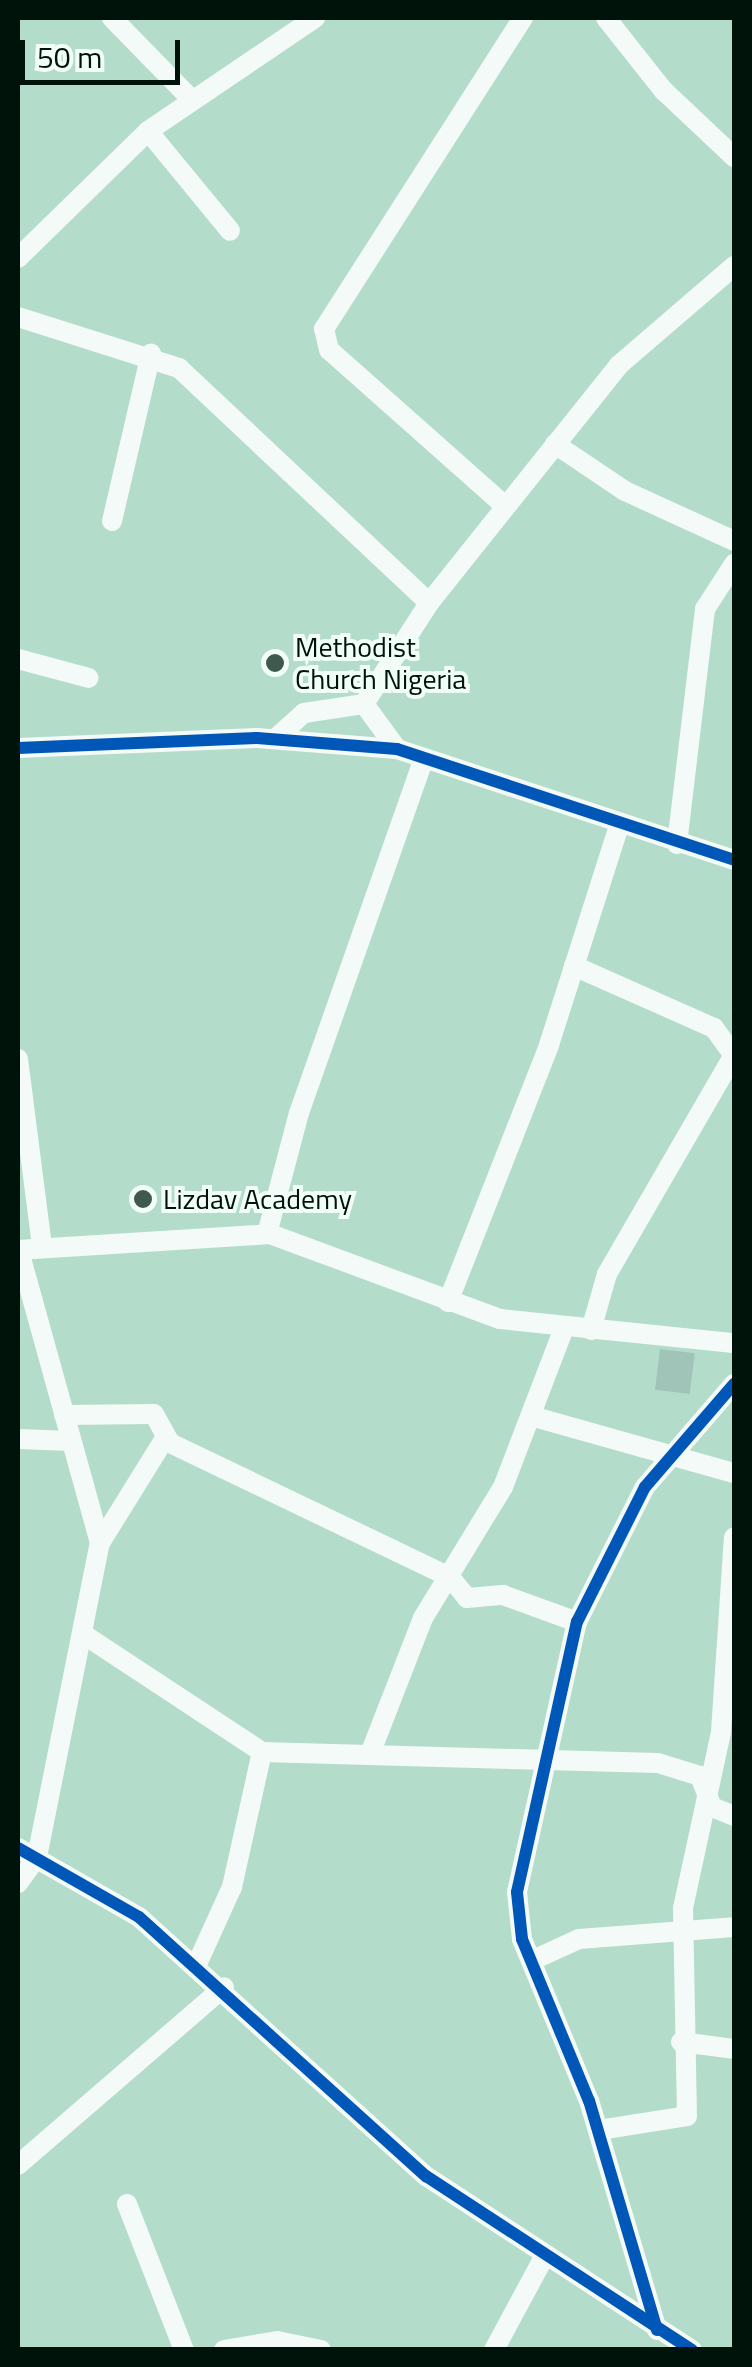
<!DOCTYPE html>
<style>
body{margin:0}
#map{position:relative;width:752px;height:2367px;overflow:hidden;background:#b3dcca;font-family:"Titillium Web",sans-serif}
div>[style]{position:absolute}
.building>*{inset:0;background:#a1c4b9;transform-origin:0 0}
.minor>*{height:20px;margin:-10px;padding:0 10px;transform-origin:10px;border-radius:10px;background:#f4faf7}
.cycleway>*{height:12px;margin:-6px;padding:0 6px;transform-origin:6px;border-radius:6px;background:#0057b8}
.dots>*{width:28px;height:28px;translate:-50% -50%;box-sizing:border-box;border:5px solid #f1fff8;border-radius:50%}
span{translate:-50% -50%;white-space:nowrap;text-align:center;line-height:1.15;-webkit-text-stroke:8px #f1fff8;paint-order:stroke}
.poi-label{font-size:28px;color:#00130b}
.left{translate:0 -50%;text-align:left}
.frame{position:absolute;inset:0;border:20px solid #00130b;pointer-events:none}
.scale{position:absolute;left:20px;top:40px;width:160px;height:45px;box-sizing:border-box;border:5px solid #00130b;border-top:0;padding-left:12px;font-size:30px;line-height:35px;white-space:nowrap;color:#00130b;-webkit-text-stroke:8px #f1fff8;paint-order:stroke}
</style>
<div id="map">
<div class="building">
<i style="left:660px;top:1349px;width:35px;height:41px;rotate:7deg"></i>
</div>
<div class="minor">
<i style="left:112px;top:18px;width:115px;rotate:45.7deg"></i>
<i style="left:606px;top:18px;width:92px;rotate:51.6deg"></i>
<i style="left:663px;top:90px;width:98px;rotate:43.3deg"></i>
<i style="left:148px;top:131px;width:129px;rotate:50.6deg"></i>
<i style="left:18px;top:258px;width:182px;rotate:-44.3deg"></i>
<i style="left:148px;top:131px;width:202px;rotate:-34.1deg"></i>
<i style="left:18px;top:317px;width:169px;rotate:17.6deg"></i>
<i style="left:179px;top:368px;width:343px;rotate:43.2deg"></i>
<i style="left:555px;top:444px;width:84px;rotate:33.9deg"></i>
<i style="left:625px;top:491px;width:120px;rotate:24.6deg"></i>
<i style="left:505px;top:506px;width:235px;rotate:-138.4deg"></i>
<i style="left:329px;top:350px;width:22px;rotate:-103deg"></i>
<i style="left:324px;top:329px;width:369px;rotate:-57.4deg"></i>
<i style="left:112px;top:521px;width:172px;rotate:-76.9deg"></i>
<i style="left:18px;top:659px;width:73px;rotate:15deg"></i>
<i style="left:364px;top:704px;width:56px;rotate:53.7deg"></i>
<i style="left:275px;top:739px;width:39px;rotate:-42deg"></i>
<i style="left:304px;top:713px;width:61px;rotate:-8.5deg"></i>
<i style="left:364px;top:704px;width:120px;rotate:-57.2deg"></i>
<i style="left:429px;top:603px;width:305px;rotate:-51.4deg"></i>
<i style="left:619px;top:365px;width:152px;rotate:-40.7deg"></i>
<i style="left:18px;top:748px;width:239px;rotate:-2.4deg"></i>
<i style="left:257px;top:738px;width:140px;rotate:4.5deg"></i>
<i style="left:397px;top:749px;width:355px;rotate:18.2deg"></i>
<i style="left:677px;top:844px;width:237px;rotate:-83.2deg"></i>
<i style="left:705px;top:609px;width:54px;rotate:-57.2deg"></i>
<i style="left:574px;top:966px;width:153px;rotate:23.9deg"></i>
<i style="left:714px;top:1028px;width:34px;rotate:54deg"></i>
<i style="left:18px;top:1059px;width:190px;rotate:82.7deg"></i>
<i style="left:267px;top:1234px;width:125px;rotate:-75.2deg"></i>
<i style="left:299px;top:1113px;width:375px;rotate:-70.6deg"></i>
<i style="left:18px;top:1250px;width:253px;rotate:-3.6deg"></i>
<i style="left:270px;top:1234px;width:245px;rotate:20.3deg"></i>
<i style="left:500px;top:1319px;width:235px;rotate:5.9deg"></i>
<i style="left:448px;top:1302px;width:276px;rotate:-68.5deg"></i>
<i style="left:549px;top:1045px;width:231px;rotate:-72.3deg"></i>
<i style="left:591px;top:1330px;width:58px;rotate:-74.1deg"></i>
<i style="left:607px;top:1274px;width:253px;rotate:-59.9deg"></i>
<i style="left:64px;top:1415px;width:90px;rotate:-0.6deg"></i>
<i style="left:154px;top:1414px;width:33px;rotate:61deg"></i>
<i style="left:170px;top:1443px;width:310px;rotate:25.6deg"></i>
<i style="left:450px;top:1577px;width:27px;rotate:51deg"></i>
<i style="left:467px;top:1598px;width:36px;rotate:-5deg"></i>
<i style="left:503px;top:1595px;width:79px;rotate:20deg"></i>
<i style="left:531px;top:1416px;width:211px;rotate:15.7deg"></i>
<i style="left:18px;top:1439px;width:53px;rotate:2.2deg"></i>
<i style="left:100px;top:1543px;width:123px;rotate:-58.2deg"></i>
<i style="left:83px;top:1634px;width:214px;rotate:33.4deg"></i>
<i style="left:262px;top:1752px;width:396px;rotate:1.6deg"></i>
<i style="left:658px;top:1763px;width:44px;rotate:17.2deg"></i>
<i style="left:700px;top:1776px;width:33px;rotate:69deg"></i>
<i style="left:712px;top:1807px;width:24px;rotate:22deg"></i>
<i style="left:370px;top:1754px;width:146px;rotate:-68.7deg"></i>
<i style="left:423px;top:1618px;width:153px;rotate:-58.6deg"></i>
<i style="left:503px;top:1487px;width:170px;rotate:-69deg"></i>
<i style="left:18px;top:1848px;width:139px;rotate:29.7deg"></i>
<i style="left:139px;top:1917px;width:387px;rotate:42.1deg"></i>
<i style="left:426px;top:2176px;width:318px;rotate:33.2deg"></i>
<i style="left:18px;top:1883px;width:32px;rotate:-54deg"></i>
<i style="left:37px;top:1857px;width:320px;rotate:-78.7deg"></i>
<i style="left:100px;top:1543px;width:304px;rotate:-105.5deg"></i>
<i style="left:531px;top:1961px;width:53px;rotate:-24.6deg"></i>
<i style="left:579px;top:1939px;width:155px;rotate:-4.4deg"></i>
<i style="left:197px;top:1964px;width:85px;rotate:-65.6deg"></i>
<i style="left:232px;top:1887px;width:138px;rotate:-77.5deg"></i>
<i style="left:681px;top:2042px;width:53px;rotate:7.5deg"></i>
<i style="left:599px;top:2130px;width:89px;rotate:-9deg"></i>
<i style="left:687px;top:2116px;width:208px;rotate:-91.1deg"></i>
<i style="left:683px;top:1908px;width:180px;rotate:-77.8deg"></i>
<i style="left:721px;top:1732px;width:195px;rotate:-86.2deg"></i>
<i style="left:18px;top:2165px;width:272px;rotate:-40.8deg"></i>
<i style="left:127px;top:2204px;width:157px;rotate:68.7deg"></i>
<i style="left:657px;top:2330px;width:239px;rotate:-106.5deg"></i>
<i style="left:589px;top:2101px;width:175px;rotate:-112.5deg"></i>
<i style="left:522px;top:1939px;width:47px;rotate:-96.1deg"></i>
<i style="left:517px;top:1892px;width:277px;rotate:-77.5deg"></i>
<i style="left:577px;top:1622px;width:151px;rotate:-63.3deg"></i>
<i style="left:645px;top:1487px;width:136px;rotate:-49.2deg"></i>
<i style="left:224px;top:2350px;width:54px;rotate:-9.6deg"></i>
<i style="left:277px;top:2341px;width:45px;rotate:11.6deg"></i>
<i style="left:494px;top:2350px;width:106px;rotate:-61.7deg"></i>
</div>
<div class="cycleway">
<i style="left:18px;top:748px;width:239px;rotate:-2.4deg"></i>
<i style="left:257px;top:738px;width:140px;rotate:4.5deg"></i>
<i style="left:397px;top:749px;width:355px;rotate:18.2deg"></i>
<i style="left:18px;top:1848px;width:139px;rotate:29.7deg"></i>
<i style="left:139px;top:1917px;width:387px;rotate:42.1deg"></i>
<i style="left:426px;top:2176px;width:318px;rotate:33.2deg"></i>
<i style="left:657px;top:2330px;width:239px;rotate:-106.5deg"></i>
<i style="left:589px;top:2101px;width:175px;rotate:-112.5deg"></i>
<i style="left:522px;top:1939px;width:47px;rotate:-96.1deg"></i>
<i style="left:517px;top:1892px;width:277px;rotate:-77.5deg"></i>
<i style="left:577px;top:1622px;width:151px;rotate:-63.3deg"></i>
<i style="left:645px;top:1487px;width:136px;rotate:-49.2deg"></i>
</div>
<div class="dots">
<i style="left:275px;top:663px;background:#3f594e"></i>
<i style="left:143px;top:1199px;background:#3f594e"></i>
</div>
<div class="poi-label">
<span class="left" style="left:295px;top:663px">Methodist<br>Church Nigeria</span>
<span class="left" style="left:163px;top:1199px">Lizdav Academy</span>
</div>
<div class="frame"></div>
<div class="scale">50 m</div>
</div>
